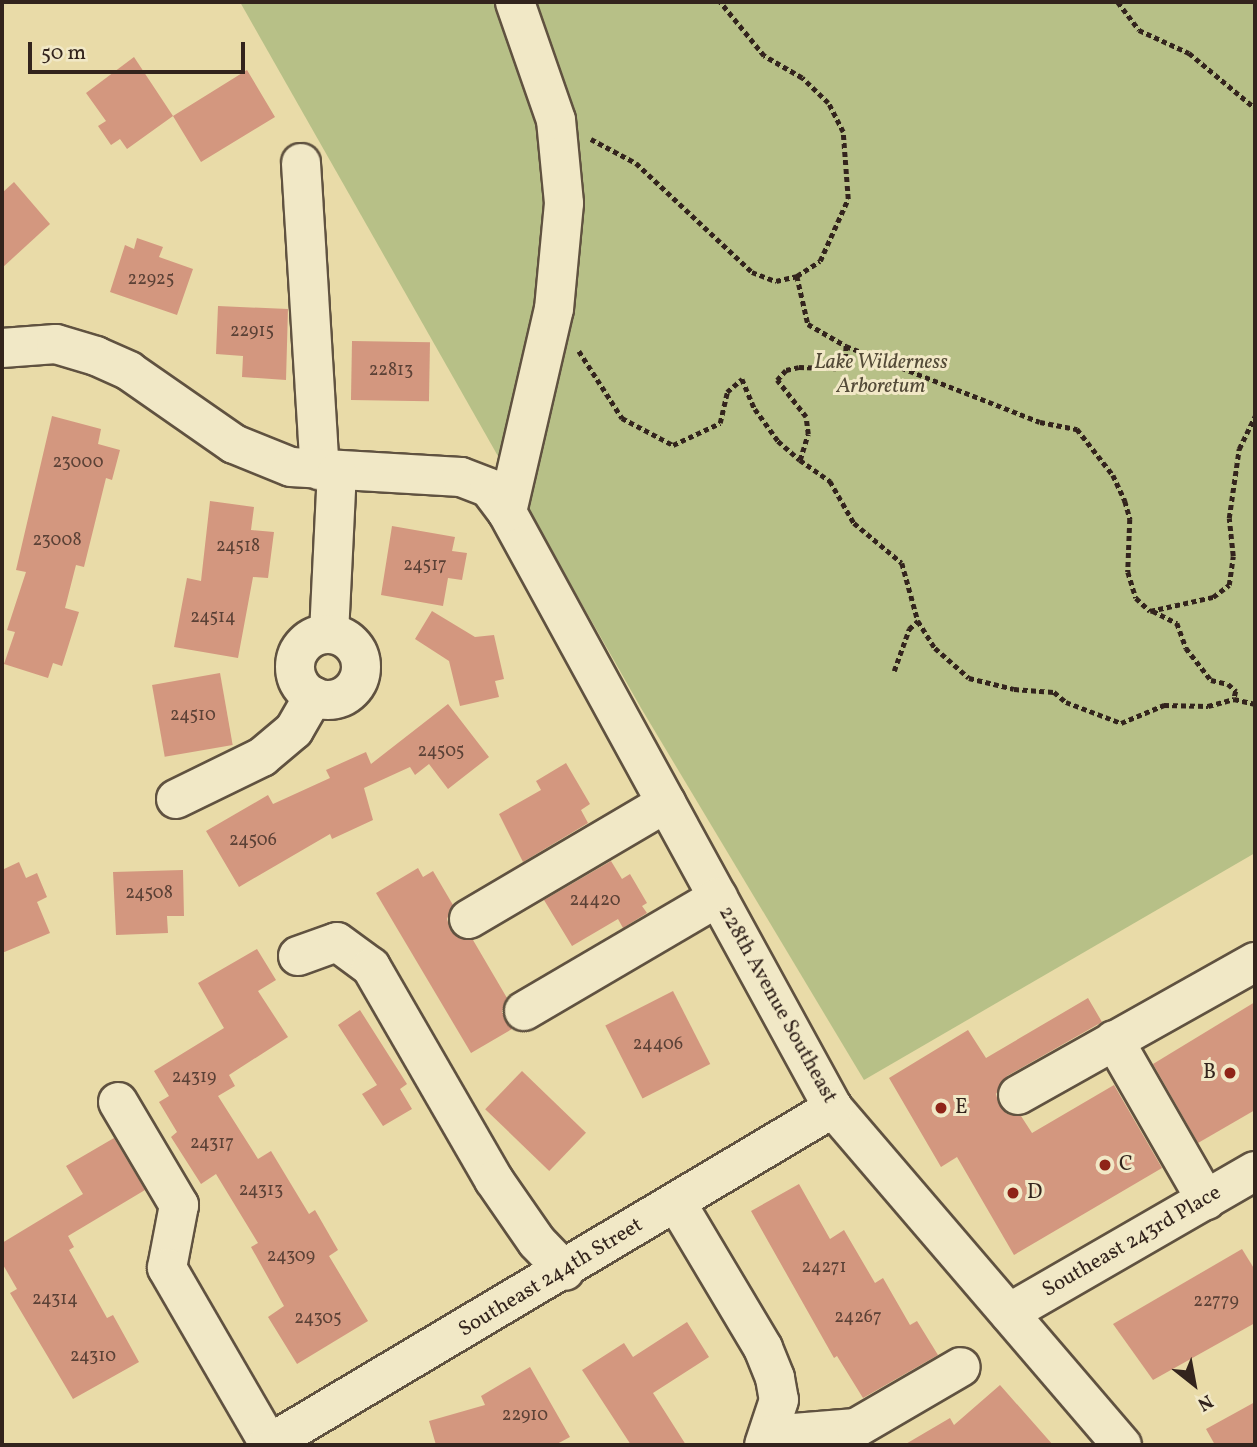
<!DOCTYPE html>
<style>
body{margin:0}
#map{position:relative;width:1257px;height:1447px;overflow:hidden;background:#e9dba8;font-family:Vollkorn,serif}
div>[style]{position:absolute}
.green>*{inset:0;background:#b7c087}
.building>*{inset:0;background:#d3977f;transform-origin:0 0}
.path>*{height:4.5px;margin-top:-2.25px;transform-origin:0;background:repeating-linear-gradient(90deg,#33241d 0 5px,transparent 0 8.5px)}
.roads{filter:drop-shadow(2px 0 #605240) drop-shadow(-2px 0 #605240) drop-shadow(0 2px #605240) drop-shadow(0 -2px #605240)}
.minor>*{height:38px;margin:-19px;padding:0 19px;transform-origin:19px;border-radius:19px;background:#f1e8c6}
.minor>.ring{margin:-19px;padding:0;box-sizing:content-box;background:none;border:38px solid #f1e8c6;border-radius:50%}
.dots>*{width:19px;height:19px;translate:-50% -50%;box-sizing:border-box;border:4px solid #f1e8c6;border-radius:50%}
span{translate:-50% -50%;white-space:nowrap;text-align:center;line-height:1.15;-webkit-text-stroke:6px #f1e8c6;paint-order:stroke}
.number-label{font-size:18px;color:#5b4136}
.number-label span{-webkit-text-stroke-width:0}
.park-label{font-size:21px;color:#544b38;font-style:italic}
.street-label{font-size:21px;color:#33241d}
.poi-label{font-size:21px;color:#33241d}
.right{translate:-100% -50%;text-align:right}
.left{translate:0 -50%;text-align:left}
.frame{position:absolute;inset:0;border:4px solid #33241d;pointer-events:none}
.north{position:absolute;left:1159px;top:1349px;width:70px;height:70px;-webkit-text-stroke:5px #f1e8c6;paint-order:stroke;rotate:149deg;font-size:19px;font-weight:700;line-height:28px;text-align:center;color:#33241d}
.north::after{content:'';display:block;margin:auto;width:24px;height:32px;background:#33241d;clip-path:polygon(50% 0,100% 100%,50% 72%,0 100%)}
.scale{position:absolute;left:28px;top:42px;width:217px;height:32px;box-sizing:border-box;border:4px solid #33241d;border-top:0;padding-left:9px;font-size:21px;line-height:24px;white-space:nowrap;color:#33241d;-webkit-text-stroke:5px #f1e8c6;paint-order:stroke}
</style>
<div id="map">
<div class="green">
<i style="clip-path:polygon(240px 2px,1255px 2px,1255px 853px,864px 1080px,641px 708px)"></i>
</div>
<div class="building">
<i style="clip-path:polygon(134px 57px,173px 116px,247px 70px,275px 117px,201px 162px,173px 116px,127px 149px,120px 139px,111px 145px,98px 126px,106px 121px,86px 93px)"></i>
<i style="clip-path:polygon(14px 182px,50px 224px,2px 268px,2px 193px)"></i>
<i style="clip-path:polygon(137px 238px,163px 247px,159px 257px,193px 269px,177px 315px,110px 292px,125px 245px,134px 249px)"></i>
<i style="clip-path:polygon(218px 306px,288px 309px,286px 380px,242px 377px,243px 356px,216px 354px)"></i>
<i style="left:352px;top:341px;width:78px;height:59px;rotate:1deg"></i>
<i style="clip-path:polygon(52px 416px,101px 429px,98px 444px,120px 450px,112px 480px,106px 478px,84px 567px,76px 565px,65px 608px,79px 612px,62px 666px,53px 663px,48px 678px,4px 664px,15px 632px,7px 630px,26px 572px,16px 570px)"></i>
<i style="clip-path:polygon(210px 501px,254px 507px,251px 530px,274px 532px,268px 578px,253px 577px,238px 658px,174px 647px,187px 578px,201px 581px)"></i>
<i style="clip-path:polygon(392px 526px,455px 537px,452px 551px,467px 553px,462px 580px,448px 578px,443px 606px,381px 595px)"></i>
<i style="clip-path:polygon(432px 611px,475px 637px,494px 635px,504px 679px,495px 681px,499px 697px,460px 706px,449px 661px,415px 639px)"></i>
<i style="left:220px;top:673px;width:73px;height:69px;rotate:80deg"></i>
<i style="clip-path:polygon(448px 704px,489px 757px,448px 789px,429px 764px,415px 775px,410px 767px,364px 788px,373px 820px,332px 839px,330px 834px,239px 887px,206px 831px,268px 795px,273px 804px,330px 778px,326px 770px,366px 752px,371px 764px)"></i>
<i style="clip-path:polygon(566px 763px,590px 804px,581px 810px,588px 823px,523px 862px,499px 814px,541px 790px,536px 781px)"></i>
<i style="clip-path:polygon(611px 861px,622px 879px,630px 874px,647px 903px,642px 906px,647px 913px,623px 928px,618px 919px,572px 946px,544px 900px)"></i>
<i style="clip-path:polygon(19px 862px,26px 878px,37px 873px,47px 897px,37px 902px,50px 933px,2px 953px,2px 870px)"></i>
<i style="clip-path:polygon(418px 868px,423px 877px,433px 871px,453px 905px,447px 919px,451px 931px,459px 938px,473px 940px,507px 998px,502px 1012px,512px 1029px,471px 1053px,376px 893px)"></i>
<i style="clip-path:polygon(183px 870px,184px 916px,167px 916px,168px 933px,116px 935px,113px 872px)"></i>
<i style="clip-path:polygon(257px 949px,276px 980px,258px 991px,288px 1037px,229px 1075px,235px 1086px,218px 1096px,258px 1159px,271px 1151px,309px 1214px,315px 1210px,338px 1250px,329px 1256px,368px 1321px,297px 1364px,268px 1317px,284px 1306px,251px 1247px,258px 1243px,216px 1174px,201px 1184px,171px 1137px,177px 1132px,159px 1102px,169px 1096px,154px 1071px,224px 1028px,198px 983px)"></i>
<i style="left:673px;top:991px;width:82px;height:76px;rotate:63deg"></i>
<i style="clip-path:polygon(1088px 998px,1102px 1022px,1007px 1076px,996px 1094px,999px 1105px,1007px 1114px,1021px 1116px,1032px 1133px,1114px 1085px,1162px 1168px,1014px 1255px,957px 1157px,941px 1167px,889px 1078px,968px 1030px,986px 1058px)"></i>
<i style="clip-path:polygon(1255px 1002px,1255px 1110px,1198px 1143px,1153px 1064px)"></i>
<i style="clip-path:polygon(360px 1010px,407px 1084px,400px 1089px,412px 1109px,383px 1126px,362px 1094px,377px 1085px,338px 1025px)"></i>
<i style="left:522px;top:1071px;width:89px;height:53px;rotate:44deg"></i>
<i style="clip-path:polygon(114px 1138px,145px 1190px,68px 1236px,74px 1247px,69px 1250px,107px 1318px,113px 1315px,139px 1362px,73px 1399px,10px 1293px,17px 1289px,2px 1263px,2px 1243px,83px 1194px,66px 1166px)"></i>
<i style="clip-path:polygon(799px 1184px,830px 1239px,844px 1230px,875px 1283px,883px 1278px,910px 1325px,917px 1321px,938px 1355px,863px 1398px,837px 1356px,834px 1358px,751px 1211px)"></i>
<i style="clip-path:polygon(1242px 1249px,1255px 1270px,1255px 1323px,1153px 1380px,1113px 1324px)"></i>
<i style="clip-path:polygon(687px 1322px,709px 1357px,653px 1393px,686px 1445px,631px 1445px,582px 1370px,624px 1343px,633px 1357px)"></i>
<i style="clip-path:polygon(530px 1367px,570px 1437px,555px 1445px,436px 1445px,429px 1421px,485px 1405px,481px 1396px)"></i>
<i style="clip-path:polygon(1000px 1385px,1053px 1445px,904px 1445px,950px 1418px,954px 1425px)"></i>
<i style="clip-path:polygon(1255px 1402px,1255px 1445px,1215px 1445px,1206px 1429px)"></i>
</div>
<div class="path">
<i style="left:1118px;top:2px;width:35px;rotate:53deg"></i>
<i style="left:1139px;top:30px;width:55px;rotate:24.7deg"></i>
<i style="left:1189px;top:53px;width:86px;rotate:39.8deg"></i>
<i style="left:591px;top:139px;width:51px;rotate:28.1deg"></i>
<i style="left:636px;top:163px;width:159px;rotate:43.2deg"></i>
<i style="left:752px;top:272px;width:26px;rotate:21deg"></i>
<i style="left:776px;top:281px;width:22px;rotate:-13deg"></i>
<i style="left:797px;top:276px;width:27px;rotate:-33deg"></i>
<i style="left:820px;top:261px;width:68px;rotate:-65.7deg"></i>
<i style="left:848px;top:199px;width:67px;rotate:-94.3deg"></i>
<i style="left:843px;top:132px;width:33px;rotate:-117deg"></i>
<i style="left:828px;top:103px;width:36px;rotate:-136deg"></i>
<i style="left:802px;top:78px;width:44px;rotate:-149.9deg"></i>
<i style="left:764px;top:56px;width:70px;rotate:-129.2deg"></i>
<i style="left:797px;top:276px;width:49px;rotate:77.1deg"></i>
<i style="left:808px;top:324px;width:44px;rotate:30.1deg"></i>
<i style="left:846px;top:346px;width:208px;rotate:21.4deg"></i>
<i style="left:1040px;top:422px;width:38px;rotate:11deg"></i>
<i style="left:1077px;top:429px;width:58px;rotate:52deg"></i>
<i style="left:1113px;top:475px;width:29px;rotate:65deg"></i>
<i style="left:1125px;top:501px;width:19px;rotate:74deg"></i>
<i style="left:1130px;top:519px;width:53px;rotate:92.2deg"></i>
<i style="left:1128px;top:572px;width:27px;rotate:73deg"></i>
<i style="left:1136px;top:598px;width:19px;rotate:43deg"></i>
<i style="left:1150px;top:611px;width:65px;rotate:-12.5deg"></i>
<i style="left:1213px;top:597px;width:20px;rotate:-37deg"></i>
<i style="left:1229px;top:585px;width:29px;rotate:-82deg"></i>
<i style="left:1233px;top:556px;width:38px;rotate:-96deg"></i>
<i style="left:1229px;top:518px;width:70px;rotate:-81.8deg"></i>
<i style="left:1239px;top:449px;width:37px;rotate:-64deg"></i>
<i style="left:579px;top:351px;width:80px;rotate:57.3deg"></i>
<i style="left:622px;top:418px;width:58px;rotate:27.9deg"></i>
<i style="left:673px;top:445px;width:52px;rotate:-25.1deg"></i>
<i style="left:720px;top:423px;width:32px;rotate:-77deg"></i>
<i style="left:727px;top:392px;width:20px;rotate:-41deg"></i>
<i style="left:742px;top:379px;width:33px;rotate:67deg"></i>
<i style="left:755px;top:409px;width:39px;rotate:54deg"></i>
<i style="left:778px;top:441px;width:29px;rotate:41deg"></i>
<i style="left:800px;top:460px;width:27px;rotate:-73deg"></i>
<i style="left:808px;top:434px;width:17px;rotate:-97deg"></i>
<i style="left:806px;top:417px;width:47px;rotate:-128.1deg"></i>
<i style="left:777px;top:380px;width:13px;rotate:-48deg"></i>
<i style="left:786px;top:370px;width:13px;rotate:-13deg"></i>
<i style="left:799px;top:367px;width:37px;rotate:2deg"></i>
<i style="left:836px;top:368px;width:13px;rotate:-45deg"></i>
<i style="left:845px;top:359px;width:13px;rotate:-86deg"></i>
<i style="left:800px;top:460px;width:37px;rotate:35deg"></i>
<i style="left:830px;top:481px;width:48px;rotate:60.3deg"></i>
<i style="left:854px;top:523px;width:62px;rotate:39.8deg"></i>
<i style="left:902px;top:563px;width:60px;rotate:74.6deg"></i>
<i style="left:918px;top:621px;width:32px;rotate:58deg"></i>
<i style="left:935px;top:648px;width:45px;rotate:41.4deg"></i>
<i style="left:969px;top:678px;width:46px;rotate:13.7deg"></i>
<i style="left:1014px;top:689px;width:40px;rotate:4.3deg"></i>
<i style="left:1054px;top:692px;width:16px;rotate:40deg"></i>
<i style="left:1066px;top:702px;width:59px;rotate:20.9deg"></i>
<i style="left:1121px;top:723px;width:47px;rotate:-22.7deg"></i>
<i style="left:1164px;top:705px;width:44px;rotate:1.3deg"></i>
<i style="left:1208px;top:706px;width:27px;rotate:-15deg"></i>
<i style="left:1153px;top:611px;width:27px;rotate:27deg"></i>
<i style="left:1177px;top:623px;width:27px;rotate:70deg"></i>
<i style="left:1186px;top:648px;width:41px;rotate:52deg"></i>
<i style="left:1211px;top:680px;width:17px;rotate:13deg"></i>
<i style="left:1228px;top:684px;width:11px;rotate:41deg"></i>
<i style="left:1236px;top:691px;width:8px;rotate:104deg"></i>
<i style="left:1234px;top:699px;width:22px;rotate:13deg"></i>
<i style="left:894px;top:671px;width:45px;rotate:-70.3deg"></i>
<i style="left:909px;top:629px;width:12px;rotate:-42deg"></i>
</div>
<div class="roads">
<div class="minor">
<i style="left:301px;top:163px;width:308px;rotate:86.5deg"></i>
<i style="left:2px;top:348px;width:54px;rotate:-4.2deg"></i>
<i style="left:56px;top:344px;width:42px;rotate:16.7deg"></i>
<i style="left:96px;top:356px;width:36px;rotate:24deg"></i>
<i style="left:129px;top:371px;width:128px;rotate:34.8deg"></i>
<i style="left:234px;top:444px;width:61px;rotate:22deg"></i>
<i style="left:291px;top:467px;width:170px;rotate:3.4deg"></i>
<i style="left:461px;top:477px;width:30px;rotate:21deg"></i>
<i style="left:489px;top:488px;width:30px;rotate:53deg"></i>
<i style="left:507px;top:512px;width:679px;rotate:61.32deg"></i>
<i style="left:833px;top:1108px;width:444px;rotate:49.4deg"></i>
<i style="left:507px;top:512px;width:208px;rotate:-77deg"></i>
<i style="left:554px;top:309px;width:106px;rotate:-84.6deg"></i>
<i style="left:564px;top:203px;width:83px;rotate:-95.5deg"></i>
<i style="left:556px;top:120px;width:125px;rotate:-109.2deg"></i>
<i style="left:329px;top:634px;width:162px;rotate:-87.2deg"></i>
<i class="ring" style="left:295px;top:634px;width:28px;height:28px"></i>
<i style="left:176px;top:799px;width:96px;rotate:-26deg"></i>
<i style="left:262px;top:757px;width:42px;rotate:-40.2deg"></i>
<i style="left:294px;top:730px;width:39px;rotate:-60deg"></i>
<i style="left:469px;top:919px;width:229px;rotate:-30.5deg"></i>
<i style="left:298px;top:956px;width:41px;rotate:-19.7deg"></i>
<i style="left:337px;top:942px;width:42px;rotate:36.3deg"></i>
<i style="left:371px;top:967px;width:246px;rotate:60deg"></i>
<i style="left:494px;top:1180px;width:75px;rotate:55.3deg"></i>
<i style="left:537px;top:1242px;width:40px;rotate:46deg"></i>
<i style="left:524px;top:1011px;width:225px;rotate:-30.4deg"></i>
<i style="left:1114px;top:1040px;width:185px;rotate:60.1deg"></i>
<i style="left:1018px;top:1095px;width:272px;rotate:-29.3deg"></i>
<i style="left:118px;top:1102px;width:120px;rotate:59.4deg"></i>
<i style="left:179px;top:1205px;width:64px;rotate:100.8deg"></i>
<i style="left:167px;top:1268px;width:203px;rotate:59.9deg"></i>
<i style="left:676px;top:1202px;width:170px;rotate:59.2deg"></i>
<i style="left:763px;top:1348px;width:32px;rotate:68deg"></i>
<i style="left:775px;top:1378px;width:22px;rotate:80deg"></i>
<i style="left:779px;top:1400px;width:47px;rotate:108.4deg"></i>
<i style="left:1009px;top:1313px;width:284px;rotate:-30deg"></i>
<i style="left:769px;top:1435px;width:87px;rotate:-4.6deg"></i>
<i style="left:856px;top:1428px;width:121px;rotate:-30.2deg"></i>
<i style="left:267px;top:1445px;width:659px;rotate:-30.77deg"></i>
</div>
</div>
<div class="dots">
<i style="left:1230px;top:1073px;background:#8f2418"></i>
<i style="left:941px;top:1108px;background:#8f2418"></i>
<i style="left:1105px;top:1165px;background:#8f2418"></i>
<i style="left:1013px;top:1193px;background:#8f2418"></i>
</div>
<div class="number-label">
<span style="left:151px;top:280px">22925</span>
<span style="left:252px;top:332px">22915</span>
<span style="left:391px;top:371px">22813</span>
<span style="left:78px;top:463px">23000</span>
<span style="left:57px;top:541px">23008</span>
<span style="left:238px;top:547px">24518</span>
<span style="left:425px;top:566px">24517</span>
<span style="left:213px;top:618px">24514</span>
<span style="left:193px;top:716px">24510</span>
<span style="left:441px;top:752px">24505</span>
<span style="left:253px;top:841px">24506</span>
<span style="left:149px;top:894px">24508</span>
<span style="left:595px;top:901px">24420</span>
<span style="left:658px;top:1045px">24406</span>
<span style="left:194px;top:1078px">24319</span>
<span style="left:212px;top:1144px">24317</span>
<span style="left:261px;top:1191px">24313</span>
<span style="left:291px;top:1257px">24309</span>
<span style="left:824px;top:1268px">24271</span>
<span style="left:55px;top:1300px">24314</span>
<span style="left:1216px;top:1302px">22779</span>
<span style="left:858px;top:1318px">24267</span>
<span style="left:318px;top:1319px">24305</span>
<span style="left:93px;top:1357px">24310</span>
<span style="left:525px;top:1416px">22910</span>
</div>
<div class="park-label">
<span style="left:881px;top:375px">Lake Wilderness<br>Arboretum</span>
</div>
<div class="street-label">
<span style="left:777px;top:1005px;rotate:61deg">228th Avenue Southeast</span>
<span style="left:1132px;top:1242px;rotate:-30deg">Southeast 243rd Place</span>
<span style="left:551px;top:1278px;rotate:-31deg">Southeast 244th Street</span>
</div>
<div class="poi-label">
<span class="right" style="left:1216px;top:1073px">B</span>
<span class="left" style="left:955px;top:1108px">E</span>
<span class="left" style="left:1119px;top:1165px">C</span>
<span class="left" style="left:1027px;top:1193px">D</span>
</div>
<div class="frame"></div>
<div class="north">N</div>
<div class="scale">50 m</div>
</div>
